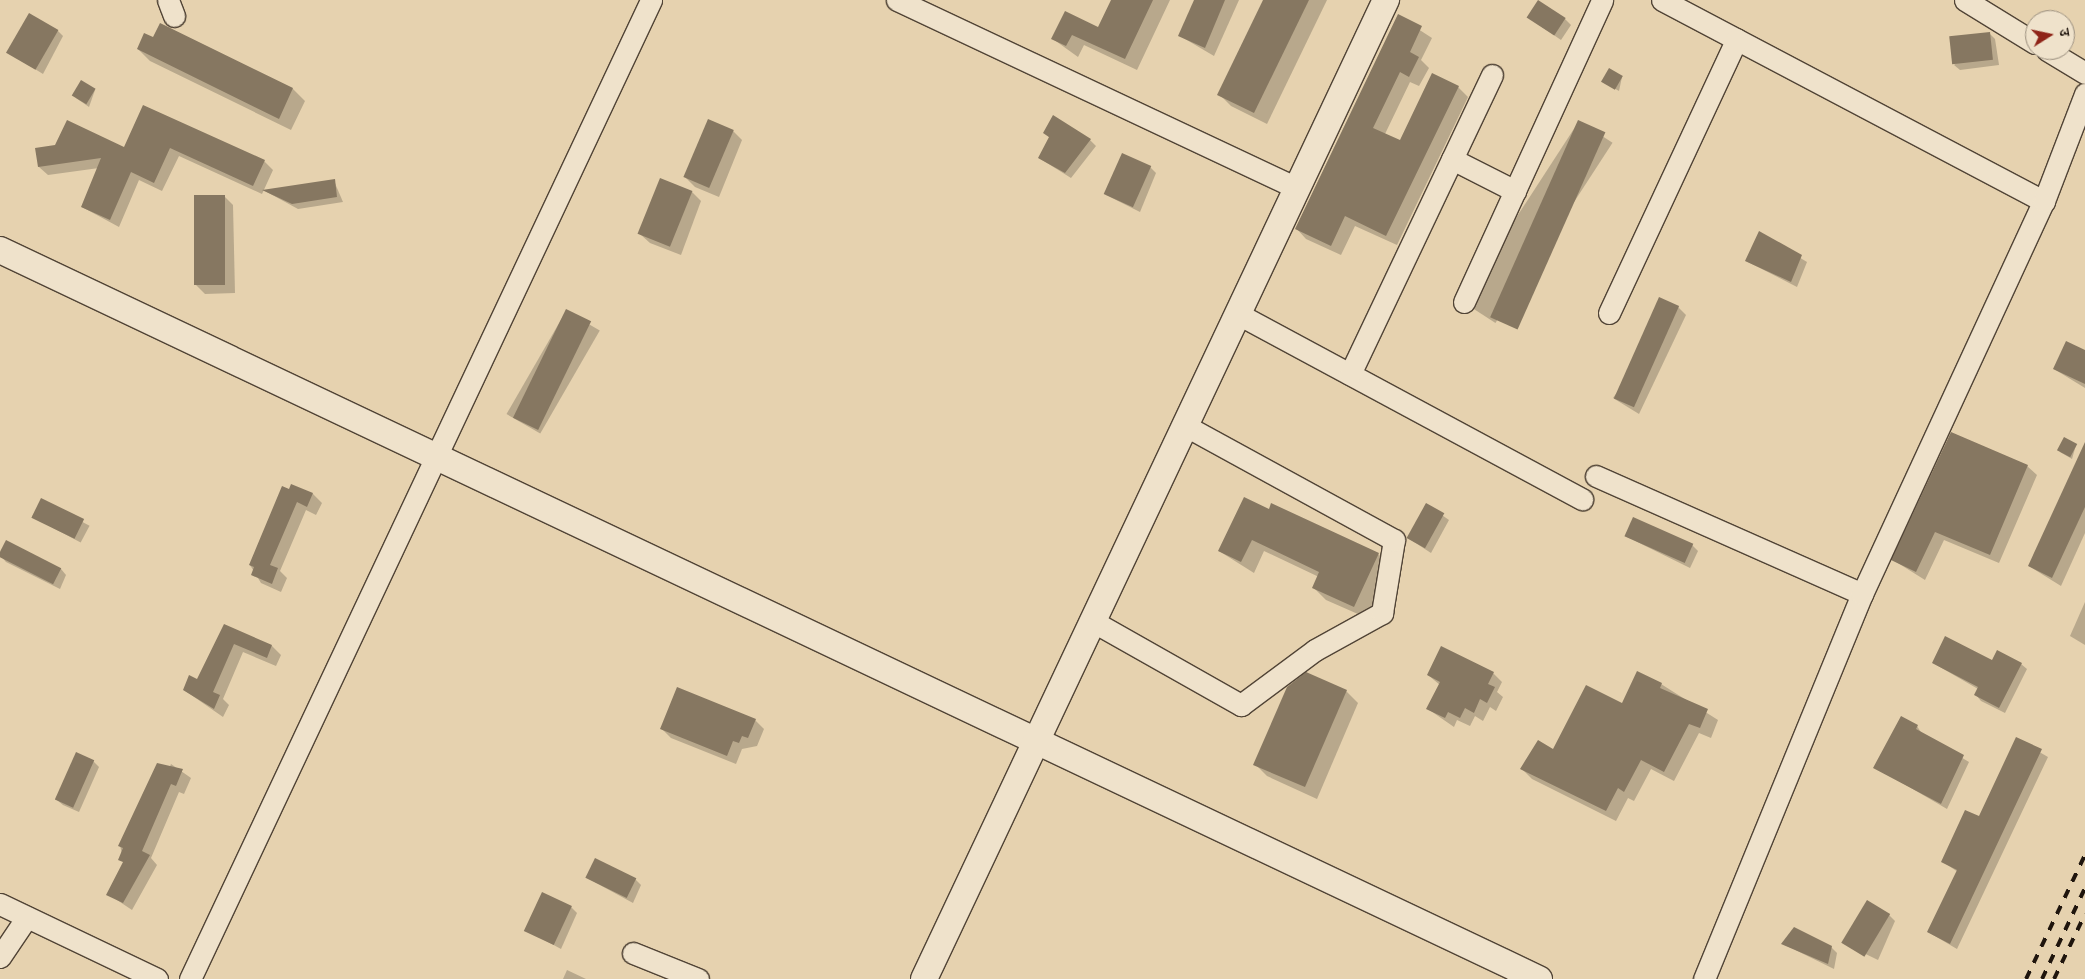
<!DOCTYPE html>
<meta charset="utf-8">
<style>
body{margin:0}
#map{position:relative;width:2085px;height:979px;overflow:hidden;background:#e6d2af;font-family:"IM FELL Great Primer","Noto Serif Devanagari",serif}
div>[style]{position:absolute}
.shadow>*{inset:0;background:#0003;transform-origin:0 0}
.building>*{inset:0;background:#867761;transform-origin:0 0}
.roads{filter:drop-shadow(1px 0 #514436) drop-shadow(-1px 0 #514436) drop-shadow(0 1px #514436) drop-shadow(0 -1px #514436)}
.minor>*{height:21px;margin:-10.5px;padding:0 10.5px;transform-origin:10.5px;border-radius:10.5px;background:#efe2cb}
.tertiary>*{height:26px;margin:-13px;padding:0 13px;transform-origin:13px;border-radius:13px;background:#efe2cb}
.rail>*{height:4px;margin-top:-2px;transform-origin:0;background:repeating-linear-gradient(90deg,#1f150d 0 9px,transparent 0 18px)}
span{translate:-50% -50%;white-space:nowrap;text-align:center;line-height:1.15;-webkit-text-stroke:4px #efe2cb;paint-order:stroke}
.north{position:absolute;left:2025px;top:10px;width:50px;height:50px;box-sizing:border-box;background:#efe2cb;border:1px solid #9c907f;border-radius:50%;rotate:80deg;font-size:14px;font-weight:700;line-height:20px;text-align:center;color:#1f150d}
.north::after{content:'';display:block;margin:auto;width:18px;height:22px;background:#8f2418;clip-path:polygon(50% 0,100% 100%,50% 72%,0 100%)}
</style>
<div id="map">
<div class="shadow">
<i style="clip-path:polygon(1113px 0,1170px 0,1137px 70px,1084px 45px,1078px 57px,1053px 39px,1099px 29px)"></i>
<i style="clip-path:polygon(1196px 0,1239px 0,1214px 56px,1180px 36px)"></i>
<i style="clip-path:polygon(1265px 0,1327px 0,1267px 124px,1231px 106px,1219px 94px)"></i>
<i style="clip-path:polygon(1398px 16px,1432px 38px,1421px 60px,1429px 68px,1419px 86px,1410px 82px,1385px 134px,1401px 142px,1458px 87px,1468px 97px,1397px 245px,1355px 226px,1341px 255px,1306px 239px,1296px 228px)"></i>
<i style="clip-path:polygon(1529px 18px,1565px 19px,1571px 25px,1561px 40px)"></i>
<i style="clip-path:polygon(161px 24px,293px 89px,305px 101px,291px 130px,150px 61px,138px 49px,153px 39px)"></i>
<i style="clip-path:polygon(58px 31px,63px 36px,43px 74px,9px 53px)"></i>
<i style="clip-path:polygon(1989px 33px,1995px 39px,1999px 65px,1960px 70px,1954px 65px)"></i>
<i style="clip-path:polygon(1622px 77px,1619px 91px,1603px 82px)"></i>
<i style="clip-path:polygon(95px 90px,89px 107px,76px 98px)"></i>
<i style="clip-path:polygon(144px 106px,264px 161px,273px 170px,262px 194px,179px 156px,162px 191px,139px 180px,119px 227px,82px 207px,99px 168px,48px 175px,39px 167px,37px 149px,125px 149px)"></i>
<i style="left:1579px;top:121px;width:40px;height:215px;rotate:33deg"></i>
<i style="clip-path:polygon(733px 131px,742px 140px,719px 197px,695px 187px,686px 178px)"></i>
<i style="clip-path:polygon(1044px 133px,1090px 140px,1096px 146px,1071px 178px,1039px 158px,1050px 138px)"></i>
<i style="clip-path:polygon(1150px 167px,1156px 173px,1140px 212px,1106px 195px)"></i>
<i style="clip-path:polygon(334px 181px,343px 202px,298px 209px,265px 191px)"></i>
<i style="clip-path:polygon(692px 192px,701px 201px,681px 255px,650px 243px,640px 234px)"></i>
<i style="clip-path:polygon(224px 196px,233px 205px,235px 293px,205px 294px,196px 285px)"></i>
<i style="clip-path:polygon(1759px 233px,1807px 262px,1797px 287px,1746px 261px)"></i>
<i style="clip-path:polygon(1678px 307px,1686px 315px,1639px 414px,1613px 398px)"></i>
<i style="left:566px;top:311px;width:39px;height:119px;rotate:30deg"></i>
<i style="clip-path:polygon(2085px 352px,2085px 388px,2054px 369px)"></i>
<i style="clip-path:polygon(2076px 445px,2072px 459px,2060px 452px)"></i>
<i style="clip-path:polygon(2085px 455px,2085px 533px,2061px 586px,2029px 566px)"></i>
<i style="clip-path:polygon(2027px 466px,2037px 475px,1999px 563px,1944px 540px,1925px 580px,1893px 560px)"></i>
<i style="clip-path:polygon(283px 488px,313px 494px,322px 503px,316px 515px,306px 510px,280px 571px,287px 578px,281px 592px,261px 583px,250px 565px)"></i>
<i style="left:41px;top:500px;width:55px;height:19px;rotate:28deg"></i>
<i style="clip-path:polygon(1426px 504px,1449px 520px,1431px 553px,1408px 538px)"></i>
<i style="clip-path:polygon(1269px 510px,1378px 554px,1391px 566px,1367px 618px,1326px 600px,1314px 588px,1319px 577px,1264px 551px,1254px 573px,1219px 551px)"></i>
<i style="clip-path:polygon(1625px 536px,1692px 545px,1698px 551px,1690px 568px)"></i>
<i style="clip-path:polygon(7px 542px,61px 569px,66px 575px,60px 589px,6px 562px,0 555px)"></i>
<i style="clip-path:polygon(2085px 602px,2085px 645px,2070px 636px)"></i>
<i style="clip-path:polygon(225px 626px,272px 646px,281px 655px,276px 666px,243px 652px,223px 699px,229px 705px,223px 717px,184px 690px,198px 681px)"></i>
<i style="clip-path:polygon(1993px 661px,2021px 664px,2027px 669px,2005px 713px,1981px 701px,1976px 695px,1978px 689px,1933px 663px)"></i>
<i style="clip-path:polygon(1493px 673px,1502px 682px,1497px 692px,1503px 697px,1496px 711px,1490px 707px,1483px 721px,1475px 716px,1470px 726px,1457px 720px,1454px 727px,1428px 709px,1440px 685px,1428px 675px)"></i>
<i style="clip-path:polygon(1661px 684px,1718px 720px,1711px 738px,1699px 733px,1674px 781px,1651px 769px,1634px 801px,1628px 798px,1616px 821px,1532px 779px,1522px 769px)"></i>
<i style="clip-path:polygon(1346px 691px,1358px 703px,1317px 799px,1267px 776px,1255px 764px)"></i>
<i style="clip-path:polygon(755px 720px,764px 729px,757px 746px,742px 749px,736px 764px,671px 738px,662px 729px)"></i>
<i style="clip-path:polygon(1917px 726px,1922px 734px,1969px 762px,1947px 809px,1875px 767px)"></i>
<i style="clip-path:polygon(2017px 739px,2048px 757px,1957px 949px,1928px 932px,1958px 872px,1943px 862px,1979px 818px)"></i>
<i style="clip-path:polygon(93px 761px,99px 767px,79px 812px,63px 805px,57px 800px)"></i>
<i style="clip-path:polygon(158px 764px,169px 769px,171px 764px,191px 778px,184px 794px,179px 792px,151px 858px,157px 865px,132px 910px,108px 894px,124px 864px,120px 845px)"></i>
<i style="clip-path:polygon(587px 878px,635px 879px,641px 885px,633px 903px)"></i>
<i style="clip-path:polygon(571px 907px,577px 913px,561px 949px,526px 930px)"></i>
<i style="clip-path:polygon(1889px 915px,1895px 921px,1878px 960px,1849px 946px)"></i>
<i style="clip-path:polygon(1783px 944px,1831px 947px,1837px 953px,1834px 969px)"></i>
<i style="clip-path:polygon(567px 970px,586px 979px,563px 979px)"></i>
</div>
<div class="building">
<i style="clip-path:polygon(1111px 0,1153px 0,1125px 59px,1072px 35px,1066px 46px,1051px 39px,1065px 11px,1098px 27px)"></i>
<i style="clip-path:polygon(1194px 0,1225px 0,1205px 48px,1178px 36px)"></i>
<i style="clip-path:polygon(1263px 0,1309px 0,1254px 113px,1217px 95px)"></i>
<i style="left:1538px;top:0;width:33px;height:21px;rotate:33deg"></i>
<i style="left:29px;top:13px;width:34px;height:46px;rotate:30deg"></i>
<i style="clip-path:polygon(1398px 14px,1422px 26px,1410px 52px,1419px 57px,1409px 77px,1400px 72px,1373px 128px,1400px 140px,1432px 73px,1459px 86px,1386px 236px,1345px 216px,1331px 246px,1295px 229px)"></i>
<i style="clip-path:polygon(160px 23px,293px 88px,279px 119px,137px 49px,144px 33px,153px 37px)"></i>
<i style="left:1990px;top:32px;width:28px;height:41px;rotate:84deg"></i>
<i style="left:1609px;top:68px;width:16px;height:16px;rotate:30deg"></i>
<i style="left:81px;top:80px;width:17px;height:18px;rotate:31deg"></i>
<i style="clip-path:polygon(143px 105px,265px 160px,253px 186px,170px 148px,154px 183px,131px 172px,110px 220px,81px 207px,101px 158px,38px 167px,35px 148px,55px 145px,67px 120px,124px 147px)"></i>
<i style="clip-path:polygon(1053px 115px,1091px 139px,1065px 173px,1038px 158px,1049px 137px,1043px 133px)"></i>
<i style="left:708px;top:119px;width:28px;height:63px;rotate:23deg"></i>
<i style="left:1578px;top:120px;width:30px;height:216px;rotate:24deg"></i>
<i style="left:1122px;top:153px;width:32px;height:45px;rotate:24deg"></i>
<i style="left:660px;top:178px;width:35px;height:60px;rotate:22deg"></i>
<i style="clip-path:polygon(335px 179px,337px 197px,292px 204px,262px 190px)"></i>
<i style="left:194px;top:195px;width:31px;height:90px"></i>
<i style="clip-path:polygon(1759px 231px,1802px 255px,1791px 282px,1745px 261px)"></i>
<i style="left:1659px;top:297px;width:22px;height:111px;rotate:24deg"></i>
<i style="left:566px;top:309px;width:28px;height:121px;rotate:26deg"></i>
<i style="clip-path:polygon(2066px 341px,2085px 350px,2085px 384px,2053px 369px)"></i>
<i style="clip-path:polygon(1951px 432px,2028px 465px,1990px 555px,1935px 532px,1916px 572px,1891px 560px)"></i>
<i style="left:2064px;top:437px;width:15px;height:15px;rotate:28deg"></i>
<i style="clip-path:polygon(2085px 442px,2085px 507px,2052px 578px,2028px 566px)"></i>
<i style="clip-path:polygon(291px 484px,313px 493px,307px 507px,297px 502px,270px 565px,278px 568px,272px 584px,251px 575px,254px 567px,249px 565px,282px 486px,289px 489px)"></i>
<i style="clip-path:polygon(1244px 497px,1269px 509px,1271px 503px,1379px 553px,1354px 607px,1312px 588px,1319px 572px,1252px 540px,1241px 562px,1218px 551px)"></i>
<i style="left:41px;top:498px;width:48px;height:22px;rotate:26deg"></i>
<i style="left:1426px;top:503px;width:21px;height:40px;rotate:29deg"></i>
<i style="left:1633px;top:517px;width:66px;height:21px;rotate:24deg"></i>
<i style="left:6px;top:540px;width:62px;height:18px;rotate:27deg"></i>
<i style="clip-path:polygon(224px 624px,272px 645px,267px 658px,234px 644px,213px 692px,220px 695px,214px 709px,183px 690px,189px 675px,197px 679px)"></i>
<i style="clip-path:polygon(1945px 636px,1992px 660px,1997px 650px,2022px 663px,1999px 708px,1974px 695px,1978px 687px,1932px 663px)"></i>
<i style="clip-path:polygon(1441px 646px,1494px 672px,1488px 684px,1495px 687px,1487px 703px,1480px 699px,1474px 713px,1465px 708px,1460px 718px,1448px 712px,1445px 718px,1426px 709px,1440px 682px,1427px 675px)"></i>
<i style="clip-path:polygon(1637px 671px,1662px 683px,1660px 688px,1708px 709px,1700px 728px,1689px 724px,1664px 772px,1641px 760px,1624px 792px,1618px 788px,1606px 811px,1520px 769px,1538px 740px,1553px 749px,1586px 685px,1622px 703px)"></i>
<i style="clip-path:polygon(1306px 672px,1347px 690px,1305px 787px,1253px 765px,1287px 687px)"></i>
<i style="clip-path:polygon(677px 687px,756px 719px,748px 738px,742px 736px,739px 743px,733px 741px,727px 756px,660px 729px)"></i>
<i style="clip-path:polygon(1901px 716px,1918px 725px,1916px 729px,1964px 755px,1941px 804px,1873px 768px)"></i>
<i style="clip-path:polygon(2016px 737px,2042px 749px,1950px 944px,1927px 932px,1957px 870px,1941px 862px,1965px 810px,1979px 816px)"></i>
<i style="left:76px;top:752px;width:20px;height:52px;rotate:24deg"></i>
<i style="clip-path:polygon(157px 763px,183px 769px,176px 786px,171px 784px,142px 851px,150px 855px,123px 903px,106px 895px,123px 862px,118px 860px,123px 848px,118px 846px)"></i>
<i style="left:595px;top:858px;width:46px;height:22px;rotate:26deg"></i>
<i style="left:542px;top:892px;width:33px;height:43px;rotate:25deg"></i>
<i style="left:1867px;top:900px;width:27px;height:50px;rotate:31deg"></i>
<i style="clip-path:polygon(1794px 927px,1832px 946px,1828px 964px,1781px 944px)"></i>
</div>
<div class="roads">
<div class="minor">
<i style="left:168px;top:0;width:17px;rotate:69deg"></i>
<i style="left:897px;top:0;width:443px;rotate:25.2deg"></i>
<i style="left:1662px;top:0;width:432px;rotate:27.8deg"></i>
<i style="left:1965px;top:0;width:82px;rotate:31.6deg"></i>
<i style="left:2047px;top:50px;width:44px;rotate:31.2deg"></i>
<i style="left:1452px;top:159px;width:71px;rotate:26.9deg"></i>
<i style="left:1464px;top:302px;width:332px;rotate:-65.4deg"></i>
<i style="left:1609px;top:313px;width:302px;rotate:-65deg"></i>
<i style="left:1238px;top:314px;width:391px;rotate:28.3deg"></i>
<i style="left:1350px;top:374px;width:331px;rotate:-64.6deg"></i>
<i style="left:1596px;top:476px;width:291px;rotate:23.9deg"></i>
<i style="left:1094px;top:622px;width:169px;rotate:29.5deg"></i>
<i style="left:1241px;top:705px;width:92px;rotate:-36.6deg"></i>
<i style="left:1315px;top:650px;width:77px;rotate:-28.9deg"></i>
<i style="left:1382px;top:613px;width:74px;rotate:-80.7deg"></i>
<i style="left:1394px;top:540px;width:237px;rotate:-151.3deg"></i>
<i style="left:0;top:904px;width:174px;rotate:25.5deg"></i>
<i style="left:633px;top:953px;width:70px;rotate:21.8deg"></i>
<i style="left:0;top:957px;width:48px;rotate:-56deg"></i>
<i style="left:190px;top:979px;width:1082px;rotate:-64.78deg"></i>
<i style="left:1704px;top:979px;width:416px;rotate:-67.7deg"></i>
<i style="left:1862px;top:594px;width:433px;rotate:-65.2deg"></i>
<i style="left:2044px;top:201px;width:115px;rotate:-69deg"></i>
</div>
<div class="tertiary">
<i style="left:0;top:250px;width:1703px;rotate:25.35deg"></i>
<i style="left:924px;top:979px;width:1083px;rotate:-64.74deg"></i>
</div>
</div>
<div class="rail">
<i style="left:2026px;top:979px;width:137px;rotate:-64.6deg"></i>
<i style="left:2042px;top:979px;width:101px;rotate:-64.7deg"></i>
<i style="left:2054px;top:979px;width:72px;rotate:-64.5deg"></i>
</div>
<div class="north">उ</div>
</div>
